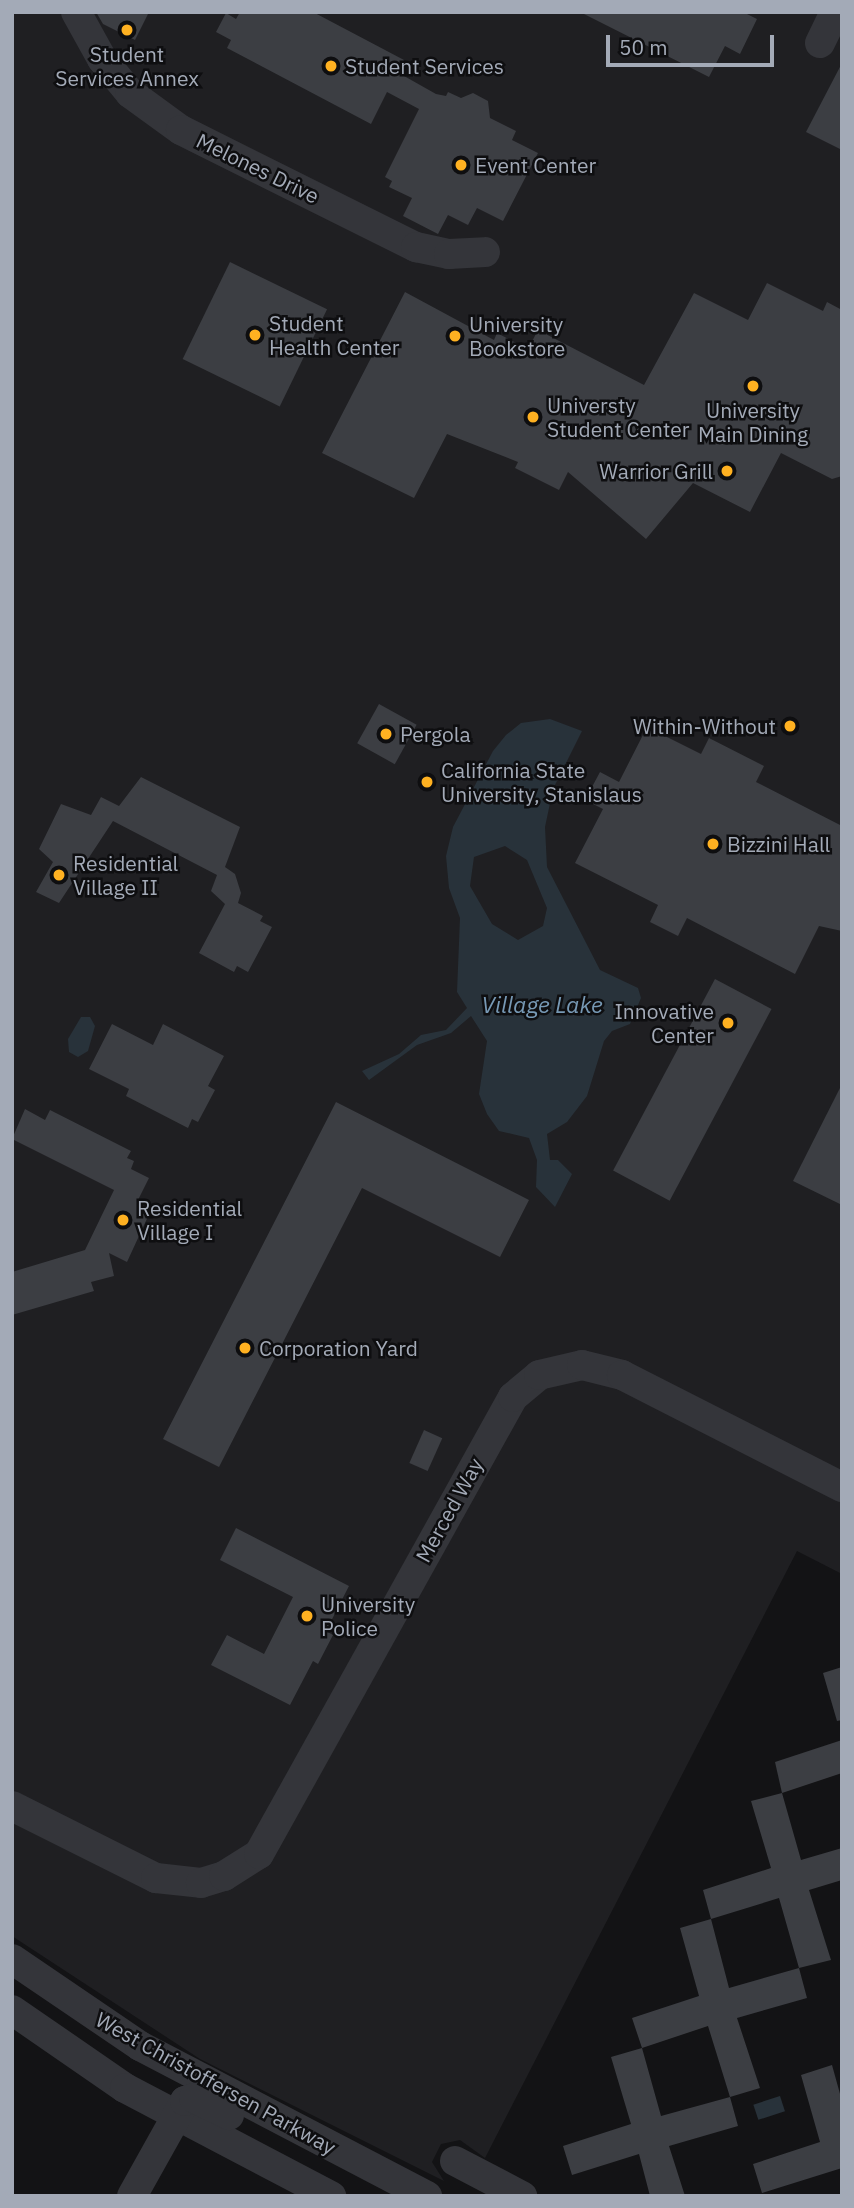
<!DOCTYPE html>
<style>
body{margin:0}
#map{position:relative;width:854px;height:2208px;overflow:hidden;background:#131315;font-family:"IBM Plex Sans",sans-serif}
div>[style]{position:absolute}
.built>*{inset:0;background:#1f1f22}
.water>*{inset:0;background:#28323a;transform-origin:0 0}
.building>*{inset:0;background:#3c3e43;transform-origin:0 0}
.minor>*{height:30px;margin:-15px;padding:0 15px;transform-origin:15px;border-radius:15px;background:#34353a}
.dots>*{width:19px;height:19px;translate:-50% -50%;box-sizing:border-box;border:4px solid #0e0e10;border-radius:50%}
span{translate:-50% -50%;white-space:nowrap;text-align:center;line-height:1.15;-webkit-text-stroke:5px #0e0e10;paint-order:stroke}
.poi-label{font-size:21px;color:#a3aab7}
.left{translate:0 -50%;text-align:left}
.right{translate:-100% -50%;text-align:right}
.street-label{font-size:21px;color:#a3aab7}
.water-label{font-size:23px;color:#7799b5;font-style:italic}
.frame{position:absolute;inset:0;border:14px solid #a3aab7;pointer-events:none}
.scale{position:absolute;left:606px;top:35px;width:168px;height:32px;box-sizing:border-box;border:4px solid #a3aab7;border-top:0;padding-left:9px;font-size:21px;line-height:24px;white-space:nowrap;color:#a3aab7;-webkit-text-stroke:5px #0e0e10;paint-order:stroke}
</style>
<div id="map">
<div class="built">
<i style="clip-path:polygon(12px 12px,842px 12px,842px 1574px,797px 1551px,485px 2158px,460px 2140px,441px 2144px,432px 2162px,444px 2181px,200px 2059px,12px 1936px)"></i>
</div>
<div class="water">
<i style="clip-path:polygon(evenodd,550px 719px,582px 731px,553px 789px,545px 827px,547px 867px,600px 970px,638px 988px,641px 998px,630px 1024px,612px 1031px,604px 1041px,587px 1096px,567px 1122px,547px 1134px,550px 1160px,558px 1160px,572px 1174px,555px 1207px,536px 1187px,537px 1160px,529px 1138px,499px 1131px,487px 1114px,479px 1094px,487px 1041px,471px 1016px,451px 1033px,417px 1045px,369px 1080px,362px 1071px,399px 1054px,421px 1035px,446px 1030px,467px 1008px,457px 992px,460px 918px,449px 888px,446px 856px,453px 827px,493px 751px,506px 735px,521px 723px,550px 719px,505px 846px,527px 860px,547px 908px,543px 926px,518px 940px,492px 924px,470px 886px,474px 857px,505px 846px)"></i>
<i style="clip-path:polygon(81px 1017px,90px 1017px,95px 1026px,88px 1051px,78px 1057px,69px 1052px,68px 1039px)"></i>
<i style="left:780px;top:2096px;width:16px;height:28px;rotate:72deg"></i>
</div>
<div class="building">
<i style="clip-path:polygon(96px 12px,149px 12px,135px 40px,103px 24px)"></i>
<i style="clip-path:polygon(240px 12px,313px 12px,404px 60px,397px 72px,436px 94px,446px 96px,448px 92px,461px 98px,473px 93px,488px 101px,490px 118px,516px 131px,512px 140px,538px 153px,503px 221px,477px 208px,468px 225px,448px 215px,438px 234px,403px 216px,412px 198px,389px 187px,392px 181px,385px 177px,419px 109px,387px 92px,371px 124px,227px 48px,231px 40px,216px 32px,226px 13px,236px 19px)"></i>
<i style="clip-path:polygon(580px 12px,743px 12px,757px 19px,740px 54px,725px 46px,709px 77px)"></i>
<i style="clip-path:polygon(842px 63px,842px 150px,806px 132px)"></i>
<i style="left:230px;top:262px;width:108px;height:108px;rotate:26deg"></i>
<i style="clip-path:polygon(767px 283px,823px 311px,827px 302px,842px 310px,842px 476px,832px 479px,781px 453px,750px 512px,693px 483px,646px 539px,568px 472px,559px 490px,515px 468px,518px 462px,447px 434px,414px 498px,322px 453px,405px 292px,494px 340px,497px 333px,528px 349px,538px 330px,644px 385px,694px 293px,748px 320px)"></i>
<i style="left:379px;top:704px;width:43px;height:45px;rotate:29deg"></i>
<i style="clip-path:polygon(647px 727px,701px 754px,709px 738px,764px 766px,756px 782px,842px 826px,842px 931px,819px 926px,795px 974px,687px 918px,678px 936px,650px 922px,658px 905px,575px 863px,603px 809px,585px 800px,600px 772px,619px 782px)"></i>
<i style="clip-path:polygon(141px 777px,240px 827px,225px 867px,235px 874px,241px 893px,238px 903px,263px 916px,260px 921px,272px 927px,248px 972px,237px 966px,234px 972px,199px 953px,225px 904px,211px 891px,217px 875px,113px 821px,59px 903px,36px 892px,53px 862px,39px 849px,61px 804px,91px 815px,101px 797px,119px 806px)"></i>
<i style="left:715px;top:979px;width:64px;height:217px;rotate:28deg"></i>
<i style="clip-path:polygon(112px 1024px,153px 1045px,163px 1024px,224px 1056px,208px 1086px,215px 1090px,198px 1122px,192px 1119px,188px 1128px,126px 1096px,129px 1089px,89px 1069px)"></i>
<i style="clip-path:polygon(842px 1084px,842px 1205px,793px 1181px)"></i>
<i style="clip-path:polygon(336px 1102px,529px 1200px,500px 1257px,362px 1188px,219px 1467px,163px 1439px)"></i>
<i style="clip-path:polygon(25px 1109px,45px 1120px,50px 1110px,131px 1151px,127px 1158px,134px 1161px,131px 1169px,149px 1178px,137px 1202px,151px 1210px,127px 1262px,109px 1253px,114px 1276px,91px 1282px,94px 1291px,12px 1315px,12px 1272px,85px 1250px,114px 1190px,12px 1139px)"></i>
<i style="left:424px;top:1430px;width:20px;height:36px;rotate:24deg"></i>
<i style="clip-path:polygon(236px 1528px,349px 1586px,326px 1631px,333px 1635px,318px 1664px,313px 1661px,290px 1705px,211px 1665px,227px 1635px,264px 1654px,293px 1597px,220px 1560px)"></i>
<i style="clip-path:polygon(842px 1667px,842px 1720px,837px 1721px,823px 1673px)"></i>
<i style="clip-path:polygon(842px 1740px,842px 1773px,782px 1793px,775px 1762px)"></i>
<i style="clip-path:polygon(782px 1793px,801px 1860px,842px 1848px,842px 1880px,809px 1890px,831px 1960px,799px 1968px,779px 1898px,711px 1919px,703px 1890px,771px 1868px,751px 1801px)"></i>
<i style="clip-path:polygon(711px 1919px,729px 1988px,799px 1968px,807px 1998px,737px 2018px,760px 2088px,730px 2097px,708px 2026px,642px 2048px,632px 2018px,699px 1996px,680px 1928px)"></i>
<i style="clip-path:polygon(642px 2048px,661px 2116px,730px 2097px,738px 2126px,669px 2146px,685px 2196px,650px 2196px,639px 2154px,572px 2175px,563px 2146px,631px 2124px,611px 2057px)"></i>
<i style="clip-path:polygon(832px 2065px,842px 2101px,842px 2168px,762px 2193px,753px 2164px,820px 2142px,801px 2075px)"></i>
</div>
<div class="minor">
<i style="left:76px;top:12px;width:54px;rotate:61deg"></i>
<i style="left:102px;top:59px;width:44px;rotate:50.5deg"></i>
<i style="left:130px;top:93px;width:63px;rotate:36deg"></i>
<i style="left:181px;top:130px;width:263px;rotate:26.5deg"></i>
<i style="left:416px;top:247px;width:34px;rotate:12deg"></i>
<i style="left:449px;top:254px;width:36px;rotate:-3deg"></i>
<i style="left:820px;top:43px;width:34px;rotate:-64deg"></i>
<i style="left:12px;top:1806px;width:161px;rotate:26.6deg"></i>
<i style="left:156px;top:1878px;width:45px;rotate:6.3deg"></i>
<i style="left:201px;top:1883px;width:24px;rotate:-17deg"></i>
<i style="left:224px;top:1876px;width:41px;rotate:-32.2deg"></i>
<i style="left:259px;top:1854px;width:523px;rotate:-60.93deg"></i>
<i style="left:513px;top:1397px;width:34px;rotate:-40deg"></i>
<i style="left:539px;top:1375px;width:44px;rotate:-13.1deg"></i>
<i style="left:582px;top:1365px;width:41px;rotate:14deg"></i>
<i style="left:622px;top:1375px;width:247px;rotate:27deg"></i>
<i style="left:12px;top:1959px;width:155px;rotate:34.2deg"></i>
<i style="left:140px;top:2046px;width:324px;rotate:27.6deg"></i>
<i style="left:12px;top:2010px;width:137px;rotate:34.6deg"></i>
<i style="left:125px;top:2088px;width:233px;rotate:27.7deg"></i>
<i style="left:455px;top:2161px;width:76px;rotate:27.6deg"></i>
<i style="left:132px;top:2196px;width:109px;rotate:-60.8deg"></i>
<i style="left:185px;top:2101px;width:9px;rotate:-18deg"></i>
<i style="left:194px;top:2098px;width:39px;rotate:26deg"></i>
</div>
<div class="dots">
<i style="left:127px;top:30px;background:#ffb121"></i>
<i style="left:331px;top:66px;background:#ffb121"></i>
<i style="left:461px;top:165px;background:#ffb121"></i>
<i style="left:255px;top:335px;background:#ffb121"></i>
<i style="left:455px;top:336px;background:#ffb121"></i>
<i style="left:753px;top:386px;background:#ffb121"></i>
<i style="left:533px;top:417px;background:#ffb121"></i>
<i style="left:727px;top:471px;background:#ffb121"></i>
<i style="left:790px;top:726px;background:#ffb121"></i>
<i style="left:386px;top:734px;background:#ffb121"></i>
<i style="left:427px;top:782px;background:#ffb121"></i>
<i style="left:713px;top:844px;background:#ffb121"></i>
<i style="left:59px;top:875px;background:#ffb121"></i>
<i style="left:728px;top:1023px;background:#ffb121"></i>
<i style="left:123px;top:1220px;background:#ffb121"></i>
<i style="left:245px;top:1348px;background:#ffb121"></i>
<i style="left:307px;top:1616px;background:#ffb121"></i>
</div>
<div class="poi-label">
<span style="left:127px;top:66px">Student<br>Services Annex</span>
<span class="left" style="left:345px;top:66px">Student Services</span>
<span class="left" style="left:475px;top:165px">Event Center</span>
<span class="left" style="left:269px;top:335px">Student<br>Health Center</span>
<span class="left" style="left:469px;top:336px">University<br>Bookstore</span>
<span class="left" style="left:547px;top:417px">Universty<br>Student Center</span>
<span style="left:753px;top:422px">University<br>Main Dining</span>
<span class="right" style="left:713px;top:471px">Warrior Grill</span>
<span class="right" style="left:776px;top:726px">Within-Without</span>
<span class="left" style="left:400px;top:734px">Pergola</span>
<span class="left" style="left:441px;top:782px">California State<br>University, Stanislaus</span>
<span class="left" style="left:727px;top:844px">Bizzini Hall</span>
<span class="left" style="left:73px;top:875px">Residential<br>Village II</span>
<span class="right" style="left:714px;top:1023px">Innovative<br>Center</span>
<span class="left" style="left:137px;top:1220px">Residential<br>Village I</span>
<span class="left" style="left:259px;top:1348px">Corporation Yard</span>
<span class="left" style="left:321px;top:1616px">University<br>Police</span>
</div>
<div class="street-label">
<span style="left:258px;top:168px;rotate:26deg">Melones Drive</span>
<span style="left:449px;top:1510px;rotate:-61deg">Merced Way</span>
<span style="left:216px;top:2083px;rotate:29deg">West Christoffersen Parkway</span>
</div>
<div class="water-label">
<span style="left:542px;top:1004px">Village Lake</span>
</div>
<div class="frame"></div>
<div class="scale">50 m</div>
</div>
